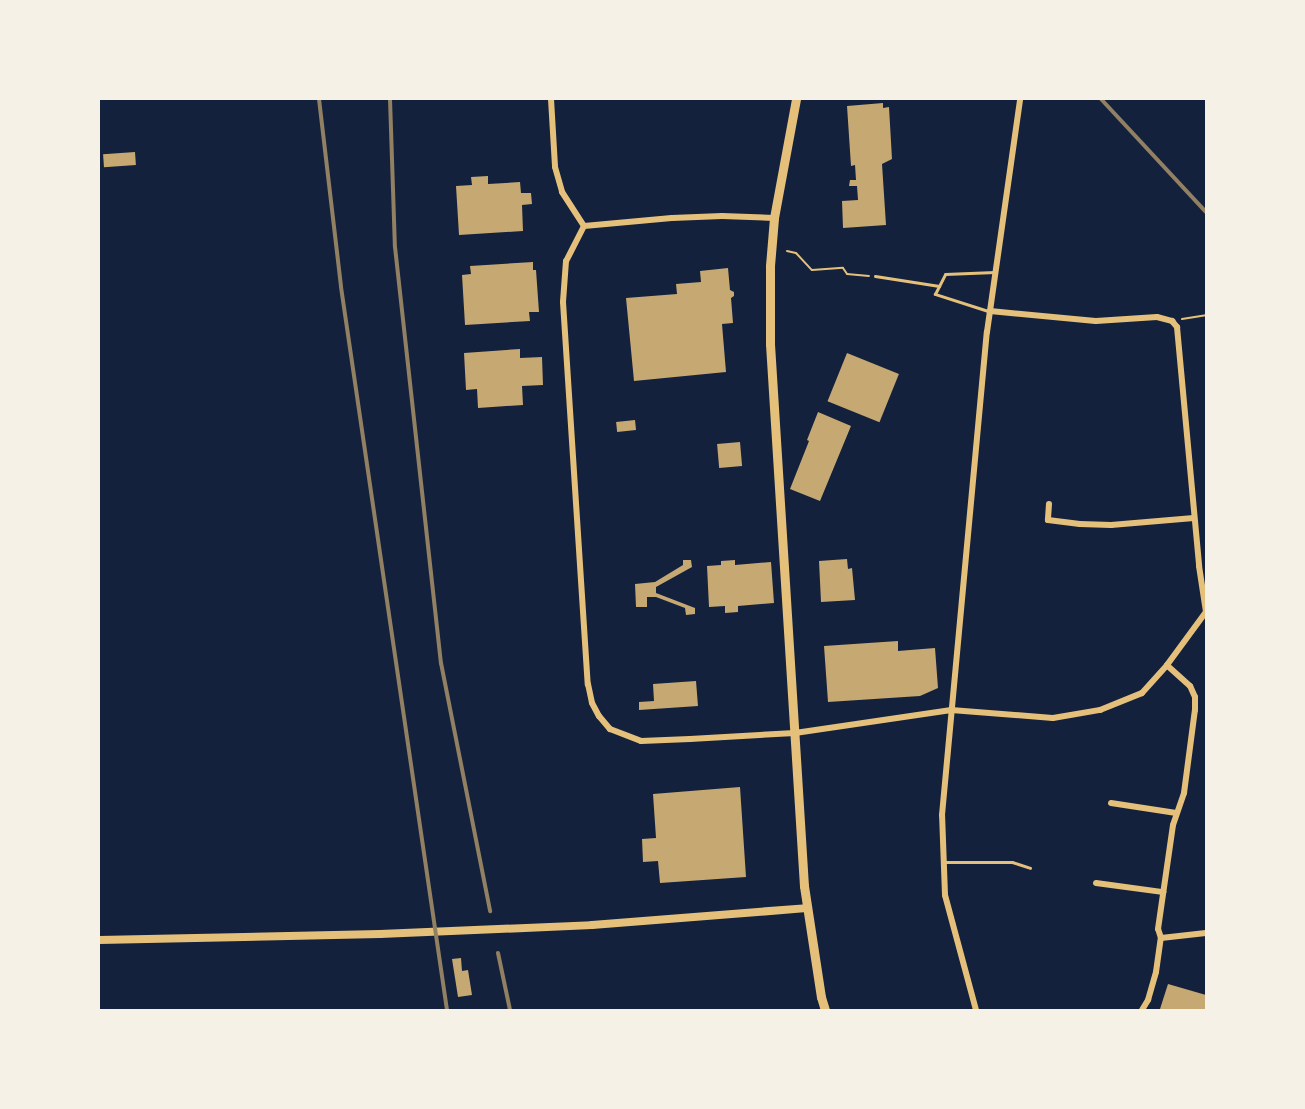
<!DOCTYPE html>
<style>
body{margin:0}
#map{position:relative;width:1305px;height:1109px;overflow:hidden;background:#14213d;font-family:"Sofia Sans Condensed",sans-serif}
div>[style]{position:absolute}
.building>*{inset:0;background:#c6a872;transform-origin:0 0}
.path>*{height:2px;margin:-1px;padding:0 1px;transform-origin:1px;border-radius:1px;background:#e5c07b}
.service>*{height:3px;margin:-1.5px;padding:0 1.5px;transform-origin:1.5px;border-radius:1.5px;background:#e5c07b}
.minor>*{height:6px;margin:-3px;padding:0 3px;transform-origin:3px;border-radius:3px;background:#e5c07b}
.secondary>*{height:8px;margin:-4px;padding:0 4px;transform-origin:4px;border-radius:4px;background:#e5c07b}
.primary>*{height:9px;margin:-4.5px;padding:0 4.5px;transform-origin:4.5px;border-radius:4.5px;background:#e5c07b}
.rail>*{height:4px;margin:-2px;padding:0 2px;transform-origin:2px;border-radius:2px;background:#918062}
span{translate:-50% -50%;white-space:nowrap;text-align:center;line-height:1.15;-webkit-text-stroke:4.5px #f6f1e7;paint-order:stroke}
.frame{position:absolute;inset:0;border:100px solid #f6f1e7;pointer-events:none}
</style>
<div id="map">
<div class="building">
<i style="clip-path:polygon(883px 103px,883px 108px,889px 107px,892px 159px,882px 164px,886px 225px,843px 228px,842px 201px,858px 200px,857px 186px,849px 186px,850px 180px,856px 180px,855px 165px,851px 166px,847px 106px)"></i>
<i style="left:135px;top:152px;width:13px;height:32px;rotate:86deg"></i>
<i style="clip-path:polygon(488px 176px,488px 184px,520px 182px,521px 193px,531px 193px,532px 204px,522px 205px,523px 231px,459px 235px,456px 186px,472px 185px,471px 177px)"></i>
<i style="clip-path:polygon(533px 262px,533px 270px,536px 270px,539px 312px,529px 312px,530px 321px,465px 325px,462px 275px,471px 274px,470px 266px)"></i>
<i style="clip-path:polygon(728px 268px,730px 290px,734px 292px,734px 296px,731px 298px,733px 323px,722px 324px,726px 372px,634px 381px,626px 298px,677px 294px,676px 284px,701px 282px,700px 271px)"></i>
<i style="clip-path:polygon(520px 349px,520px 358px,542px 357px,543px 385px,522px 386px,523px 405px,478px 408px,477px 389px,466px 390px,464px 353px)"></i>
<i style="left:847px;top:353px;width:56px;height:52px;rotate:22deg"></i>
<i style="clip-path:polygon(818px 412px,851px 426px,820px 501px,790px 489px,809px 441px,807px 440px)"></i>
<i style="left:635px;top:420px;width:10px;height:19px;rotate:84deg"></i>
<i style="left:740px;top:442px;width:24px;height:23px;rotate:85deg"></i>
<i style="clip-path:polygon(847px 559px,848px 569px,852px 568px,855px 600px,821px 602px,819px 561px)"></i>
<i style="clip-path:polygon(683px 560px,691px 560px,692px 567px,656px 587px,656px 593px,695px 608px,695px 614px,686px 615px,685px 608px,656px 597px,647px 597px,647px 607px,636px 607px,635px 584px,655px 582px,683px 565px)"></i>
<i style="clip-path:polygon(735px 560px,735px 565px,771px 562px,774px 603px,738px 606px,738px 612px,725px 613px,725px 606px,709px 607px,707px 566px,721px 565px,721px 561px)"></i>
<i style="clip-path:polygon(898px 641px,898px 651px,935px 648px,938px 688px,920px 696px,828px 702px,824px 646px)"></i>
<i style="clip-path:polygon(696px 681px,698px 706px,639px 710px,639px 702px,654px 701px,653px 684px)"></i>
<i style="clip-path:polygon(740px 787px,746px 877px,660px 883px,658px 861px,643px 862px,642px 839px,656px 838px,653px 794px)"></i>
<i style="clip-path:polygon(461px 958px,462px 971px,468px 970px,472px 995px,458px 997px,452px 959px)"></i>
<i style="clip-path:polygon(1168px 984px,1206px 995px,1206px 1010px,1160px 1009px)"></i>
</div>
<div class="path">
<i style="left:787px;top:251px;width:9px;rotate:13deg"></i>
<i style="left:796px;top:253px;width:23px;rotate:47deg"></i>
<i style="left:812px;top:270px;width:31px;rotate:-4deg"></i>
<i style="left:843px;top:268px;width:7px;rotate:56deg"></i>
<i style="left:847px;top:274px;width:22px;rotate:5deg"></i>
<i style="left:1182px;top:319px;width:24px;rotate:-9deg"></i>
</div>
<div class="service">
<i style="left:875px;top:276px;width:65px;rotate:8.9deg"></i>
<i style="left:988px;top:311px;width:56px;rotate:-162.2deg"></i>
<i style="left:935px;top:294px;width:22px;rotate:-63deg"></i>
<i style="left:945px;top:274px;width:50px;rotate:-2.3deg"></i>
<i style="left:943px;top:862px;width:69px"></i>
<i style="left:1012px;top:862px;width:19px;rotate:18deg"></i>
</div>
<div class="minor">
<i style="left:551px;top:99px;width:68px;rotate:86.6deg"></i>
<i style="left:555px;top:167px;width:26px;rotate:74deg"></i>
<i style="left:562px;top:192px;width:40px;rotate:57.1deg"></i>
<i style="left:584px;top:226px;width:39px;rotate:117deg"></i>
<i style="left:566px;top:261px;width:41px;rotate:94.2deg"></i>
<i style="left:563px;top:302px;width:383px;rotate:86.3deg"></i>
<i style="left:588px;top:684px;width:19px;rotate:78deg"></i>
<i style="left:592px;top:703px;width:15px;rotate:62deg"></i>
<i style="left:599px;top:716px;width:17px;rotate:50deg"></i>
<i style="left:610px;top:729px;width:33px;rotate:21deg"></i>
<i style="left:641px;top:741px;width:49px;rotate:-2.3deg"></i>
<i style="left:690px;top:739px;width:105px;rotate:-3.3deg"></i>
<i style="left:795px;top:733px;width:158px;rotate:-8.4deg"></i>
<i style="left:951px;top:710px;width:102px;rotate:4.5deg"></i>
<i style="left:1053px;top:718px;width:48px;rotate:-9.7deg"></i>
<i style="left:1100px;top:710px;width:45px;rotate:-22deg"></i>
<i style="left:1142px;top:693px;width:38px;rotate:-48deg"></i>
<i style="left:1167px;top:665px;width:66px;rotate:-53.7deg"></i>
<i style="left:584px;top:226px;width:88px;rotate:-5.2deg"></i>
<i style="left:672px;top:218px;width:50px;rotate:-2.3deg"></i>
<i style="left:722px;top:216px;width:52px;rotate:2.2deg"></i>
<i style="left:990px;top:311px;width:106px;rotate:5.4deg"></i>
<i style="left:1096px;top:321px;width:61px;rotate:-3.8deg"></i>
<i style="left:1157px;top:317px;width:16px;rotate:15deg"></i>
<i style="left:1172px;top:321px;width:8px;rotate:50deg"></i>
<i style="left:1177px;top:327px;width:240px;rotate:84.7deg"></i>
<i style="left:1199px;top:566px;width:47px;rotate:81.3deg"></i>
<i style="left:1049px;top:504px;width:16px;rotate:94deg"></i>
<i style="left:1048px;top:520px;width:32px;rotate:7deg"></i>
<i style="left:1080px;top:524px;width:31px;rotate:2deg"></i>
<i style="left:1111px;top:525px;width:83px;rotate:-4.8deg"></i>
<i style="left:1111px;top:803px;width:66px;rotate:8.7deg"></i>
<i style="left:1096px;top:883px;width:68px;rotate:7.7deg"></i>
<i style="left:1161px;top:938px;width:45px;rotate:-6.3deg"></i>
<i style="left:976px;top:1010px;width:119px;rotate:-105.1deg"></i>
<i style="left:945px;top:895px;width:80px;rotate:-92.1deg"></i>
<i style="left:942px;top:815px;width:485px;rotate:-84.7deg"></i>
<i style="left:987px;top:332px;width:235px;rotate:-81.9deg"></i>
<i style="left:1142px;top:1010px;width:12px;rotate:-59deg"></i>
<i style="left:1148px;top:1000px;width:29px;rotate:-74deg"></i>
<i style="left:1156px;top:972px;width:34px;rotate:-82deg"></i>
<i style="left:1161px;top:938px;width:9px;rotate:-108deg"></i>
<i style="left:1158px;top:929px;width:105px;rotate:-81.8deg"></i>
<i style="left:1173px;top:825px;width:34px;rotate:-71deg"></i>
<i style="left:1184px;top:793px;width:84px;rotate:-82.5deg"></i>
<i style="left:1195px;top:710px;width:13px;rotate:-90deg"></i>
<i style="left:1195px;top:697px;width:12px;rotate:-114deg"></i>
<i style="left:1190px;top:686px;width:31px;rotate:-138deg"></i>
</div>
<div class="secondary">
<i style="left:99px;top:940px;width:281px;rotate:-1.2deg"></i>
<i style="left:380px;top:934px;width:212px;rotate:-2.4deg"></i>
<i style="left:592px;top:925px;width:215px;rotate:-4.5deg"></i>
</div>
<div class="primary">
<i style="left:796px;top:99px;width:121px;rotate:100.5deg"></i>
<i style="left:774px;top:218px;width:48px;rotate:94.8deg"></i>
<i style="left:770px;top:266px;width:78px;rotate:90deg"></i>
<i style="left:770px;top:344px;width:543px;rotate:86.41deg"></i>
<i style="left:804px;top:886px;width:112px;rotate:81.3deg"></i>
<i style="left:821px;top:997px;width:14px;rotate:73deg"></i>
</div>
<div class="rail">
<i style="left:319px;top:99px;width:189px;rotate:83.3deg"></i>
<i style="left:341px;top:287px;width:731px;rotate:81.66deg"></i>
<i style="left:390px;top:99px;width:148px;rotate:88.1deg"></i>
<i style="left:395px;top:247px;width:419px;rotate:83.7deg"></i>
<i style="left:441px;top:663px;width:253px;rotate:78.8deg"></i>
<i style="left:1101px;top:99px;width:154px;rotate:47.1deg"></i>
<i style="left:498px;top:953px;width:58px;rotate:78.1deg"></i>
</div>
<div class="frame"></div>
</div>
